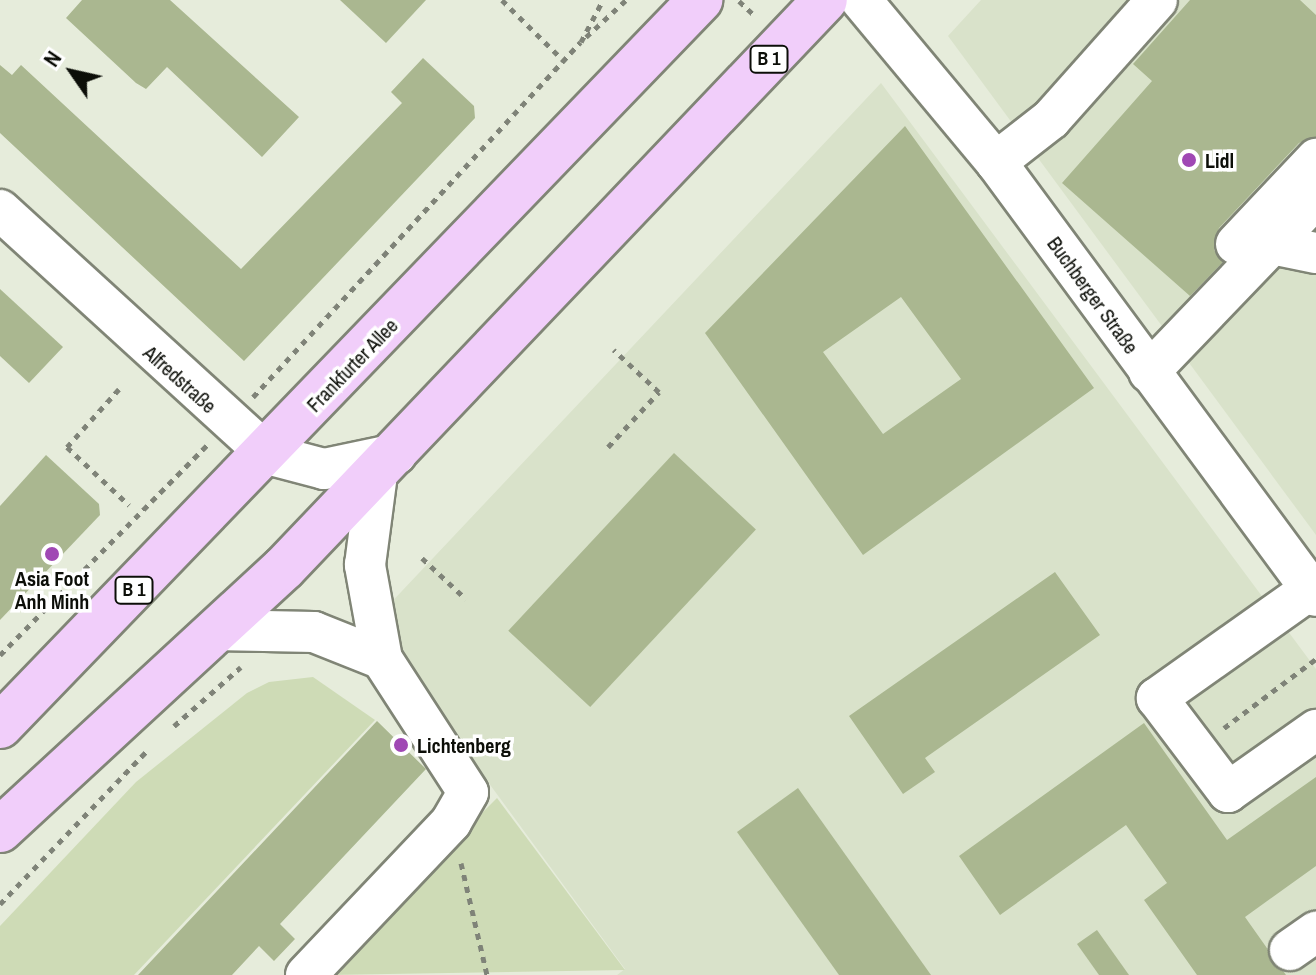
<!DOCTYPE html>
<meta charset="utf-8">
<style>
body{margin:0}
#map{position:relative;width:1316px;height:975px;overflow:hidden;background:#e6ecdb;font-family:"Archivo Narrow",sans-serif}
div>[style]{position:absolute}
.built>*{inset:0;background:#d9e2ca}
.green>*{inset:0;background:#cedbb6}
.building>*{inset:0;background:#aab790;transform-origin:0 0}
.path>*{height:5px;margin-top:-2.5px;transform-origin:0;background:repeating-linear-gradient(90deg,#7f8378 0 6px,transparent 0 12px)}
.roads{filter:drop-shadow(2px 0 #808576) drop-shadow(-2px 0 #808576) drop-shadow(0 2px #808576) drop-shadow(0 -2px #808576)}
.minor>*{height:40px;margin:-20px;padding:0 20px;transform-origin:20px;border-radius:20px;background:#fff}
.major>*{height:44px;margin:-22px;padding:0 22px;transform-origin:22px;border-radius:22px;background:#f1cefa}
.dots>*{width:22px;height:22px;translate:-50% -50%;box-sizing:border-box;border:4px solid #fff;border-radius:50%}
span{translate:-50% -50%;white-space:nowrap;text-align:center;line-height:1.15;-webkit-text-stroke:7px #fff;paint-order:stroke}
.shield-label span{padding:2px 6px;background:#fff;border:2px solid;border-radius:6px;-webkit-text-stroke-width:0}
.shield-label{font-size:18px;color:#0c0e08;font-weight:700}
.poi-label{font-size:20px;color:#0c0e08;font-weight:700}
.left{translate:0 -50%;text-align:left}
.street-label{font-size:20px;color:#0c0e08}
.north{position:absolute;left:32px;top:32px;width:80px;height:80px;-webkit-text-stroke:6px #fff;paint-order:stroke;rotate:304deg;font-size:22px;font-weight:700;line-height:32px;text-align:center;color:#0c0e08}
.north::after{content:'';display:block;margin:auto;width:28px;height:36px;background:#0c0e08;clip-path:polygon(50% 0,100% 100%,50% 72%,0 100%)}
</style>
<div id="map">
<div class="built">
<i style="clip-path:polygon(981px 0,1316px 0,1316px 535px,948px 36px)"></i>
<i style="clip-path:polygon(881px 83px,1316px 669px,1316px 975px,617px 975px,625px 969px,406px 670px,385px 609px)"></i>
</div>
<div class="green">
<i style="clip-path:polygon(313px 677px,375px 720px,134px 975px,0 975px,0 926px,136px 782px,247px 693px,269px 682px)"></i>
<i style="clip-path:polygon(497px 798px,625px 970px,326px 975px,473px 822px)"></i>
</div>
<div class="building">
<i style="clip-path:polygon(82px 0,170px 0,299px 117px,262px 157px,167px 67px,146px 89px,136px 83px,66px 18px)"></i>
<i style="clip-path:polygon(340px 0,426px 0,386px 43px)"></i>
<i style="clip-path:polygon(1190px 0,1300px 0,1316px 15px,1316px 137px,1299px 143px,1219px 228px,1214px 250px,1223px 262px,1190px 296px,1062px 183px,1152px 81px,1133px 64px)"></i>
<i style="clip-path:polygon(423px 58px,474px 106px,475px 118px,244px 361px,0 133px,0 65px,12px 75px,21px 65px,241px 269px,402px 103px,391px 92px)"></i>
<i style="clip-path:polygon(evenodd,905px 126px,1094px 388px,863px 555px,705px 333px,905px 126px,901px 297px,961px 379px,883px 434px,823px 352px,901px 297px)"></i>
<i style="clip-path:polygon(0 289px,63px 347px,29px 383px,0 356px)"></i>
<i style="left:674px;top:453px;width:112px;height:243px;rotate:43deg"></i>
<i style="clip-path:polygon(46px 455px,99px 504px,100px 515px,0 620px,0 506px)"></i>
<i style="clip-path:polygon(1055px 572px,1100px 635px,925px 758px,935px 772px,903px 794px,849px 716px)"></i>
<i style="clip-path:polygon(377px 721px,426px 769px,280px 924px,295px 939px,274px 961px,259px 946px,232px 975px,138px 975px)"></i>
<i style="clip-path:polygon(1144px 723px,1227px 840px,1316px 777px,1316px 866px,1245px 917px,1286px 975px,1197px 975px,1144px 900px,1167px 883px,1126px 825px,1000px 915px,959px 856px)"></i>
<i style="clip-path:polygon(798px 788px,931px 975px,839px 975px,737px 832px)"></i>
<i style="clip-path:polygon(1097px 930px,1129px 975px,1099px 975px,1077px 944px)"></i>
</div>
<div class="path">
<i style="left:502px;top:0;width:87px;rotate:44.5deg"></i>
<i style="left:739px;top:1px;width:22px;rotate:43deg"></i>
<i style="left:586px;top:37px;width:54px;rotate:-42.8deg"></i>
<i style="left:119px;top:389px;width:78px;rotate:131.9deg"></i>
<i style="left:67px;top:447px;width:85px;rotate:43.1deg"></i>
<i style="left:253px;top:397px;width:483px;rotate:-47.3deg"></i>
<i style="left:581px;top:42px;width:47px;rotate:-62.4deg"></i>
<i style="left:608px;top:447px;width:75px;rotate:-47.2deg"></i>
<i style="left:659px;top:392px;width:62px;rotate:-137deg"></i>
<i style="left:422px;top:558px;width:60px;rotate:43deg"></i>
<i style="left:0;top:655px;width:296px;rotate:-45.4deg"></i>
<i style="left:174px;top:726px;width:89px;rotate:-41.4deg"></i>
<i style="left:1224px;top:728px;width:115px;rotate:-36.9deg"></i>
<i style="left:461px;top:863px;width:115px;rotate:76.9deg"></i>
<i style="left:0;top:904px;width:211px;rotate:-46.2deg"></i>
</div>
<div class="roads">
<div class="minor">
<i style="left:861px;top:0;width:211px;rotate:50.2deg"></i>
<i style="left:996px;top:162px;width:539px;rotate:53.6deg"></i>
<i style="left:996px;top:162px;width:70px;rotate:-38deg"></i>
<i style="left:1051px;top:119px;width:159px;rotate:-48.3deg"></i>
<i style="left:0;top:210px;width:362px;rotate:42.4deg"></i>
<i style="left:267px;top:454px;width:59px;rotate:14.7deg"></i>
<i style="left:324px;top:469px;width:74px;rotate:-11.8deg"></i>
<i style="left:1236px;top:244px;width:117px;rotate:-46.7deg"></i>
<i style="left:1276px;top:245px;width:41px;rotate:11.3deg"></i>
<i style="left:1149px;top:372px;width:241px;rotate:-46.2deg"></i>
<i style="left:1311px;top:589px;width:189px;rotate:144.7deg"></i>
<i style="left:1157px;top:698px;width:118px;rotate:52.9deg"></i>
<i style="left:1228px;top:792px;width:108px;rotate:-35.2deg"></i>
<i style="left:215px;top:630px;width:99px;rotate:1.2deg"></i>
<i style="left:314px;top:632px;width:73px;rotate:21.7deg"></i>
<i style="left:1290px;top:950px;width:32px;rotate:-35deg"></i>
<i style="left:306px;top:975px;width:211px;rotate:-46.5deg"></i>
<i style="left:451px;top:822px;width:34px;rotate:-60deg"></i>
<i style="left:468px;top:792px;width:158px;rotate:-122.9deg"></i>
<i style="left:382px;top:659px;width:96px;rotate:-100.3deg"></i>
<i style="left:365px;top:565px;width:92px;rotate:-82.5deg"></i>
</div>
<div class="major">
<i style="left:0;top:726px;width:1009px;rotate:-46.04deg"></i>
<i style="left:0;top:830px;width:386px;rotate:-42.7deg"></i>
<i style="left:284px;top:568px;width:784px;rotate:-46.39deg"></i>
</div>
</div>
<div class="dots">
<i style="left:1189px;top:160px;background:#a048b4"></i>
<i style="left:52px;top:554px;background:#a048b4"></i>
<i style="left:401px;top:745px;background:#a048b4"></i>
</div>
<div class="shield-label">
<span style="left:769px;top:59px">B 1</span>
<span style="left:134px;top:590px">B 1</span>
</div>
<div class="poi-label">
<span class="left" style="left:1205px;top:160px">Lidl</span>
<span style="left:52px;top:590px">Asia Foot<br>Anh Minh</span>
<span class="left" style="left:417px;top:745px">Lichtenberg</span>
</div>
<div class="street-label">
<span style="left:1093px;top:295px;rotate:54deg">Buchberger Straße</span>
<span style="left:352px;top:365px;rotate:-46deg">Frankfurter Allee</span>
<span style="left:180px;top:379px;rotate:42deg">Alfredstraße</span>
</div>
<div class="north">N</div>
</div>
